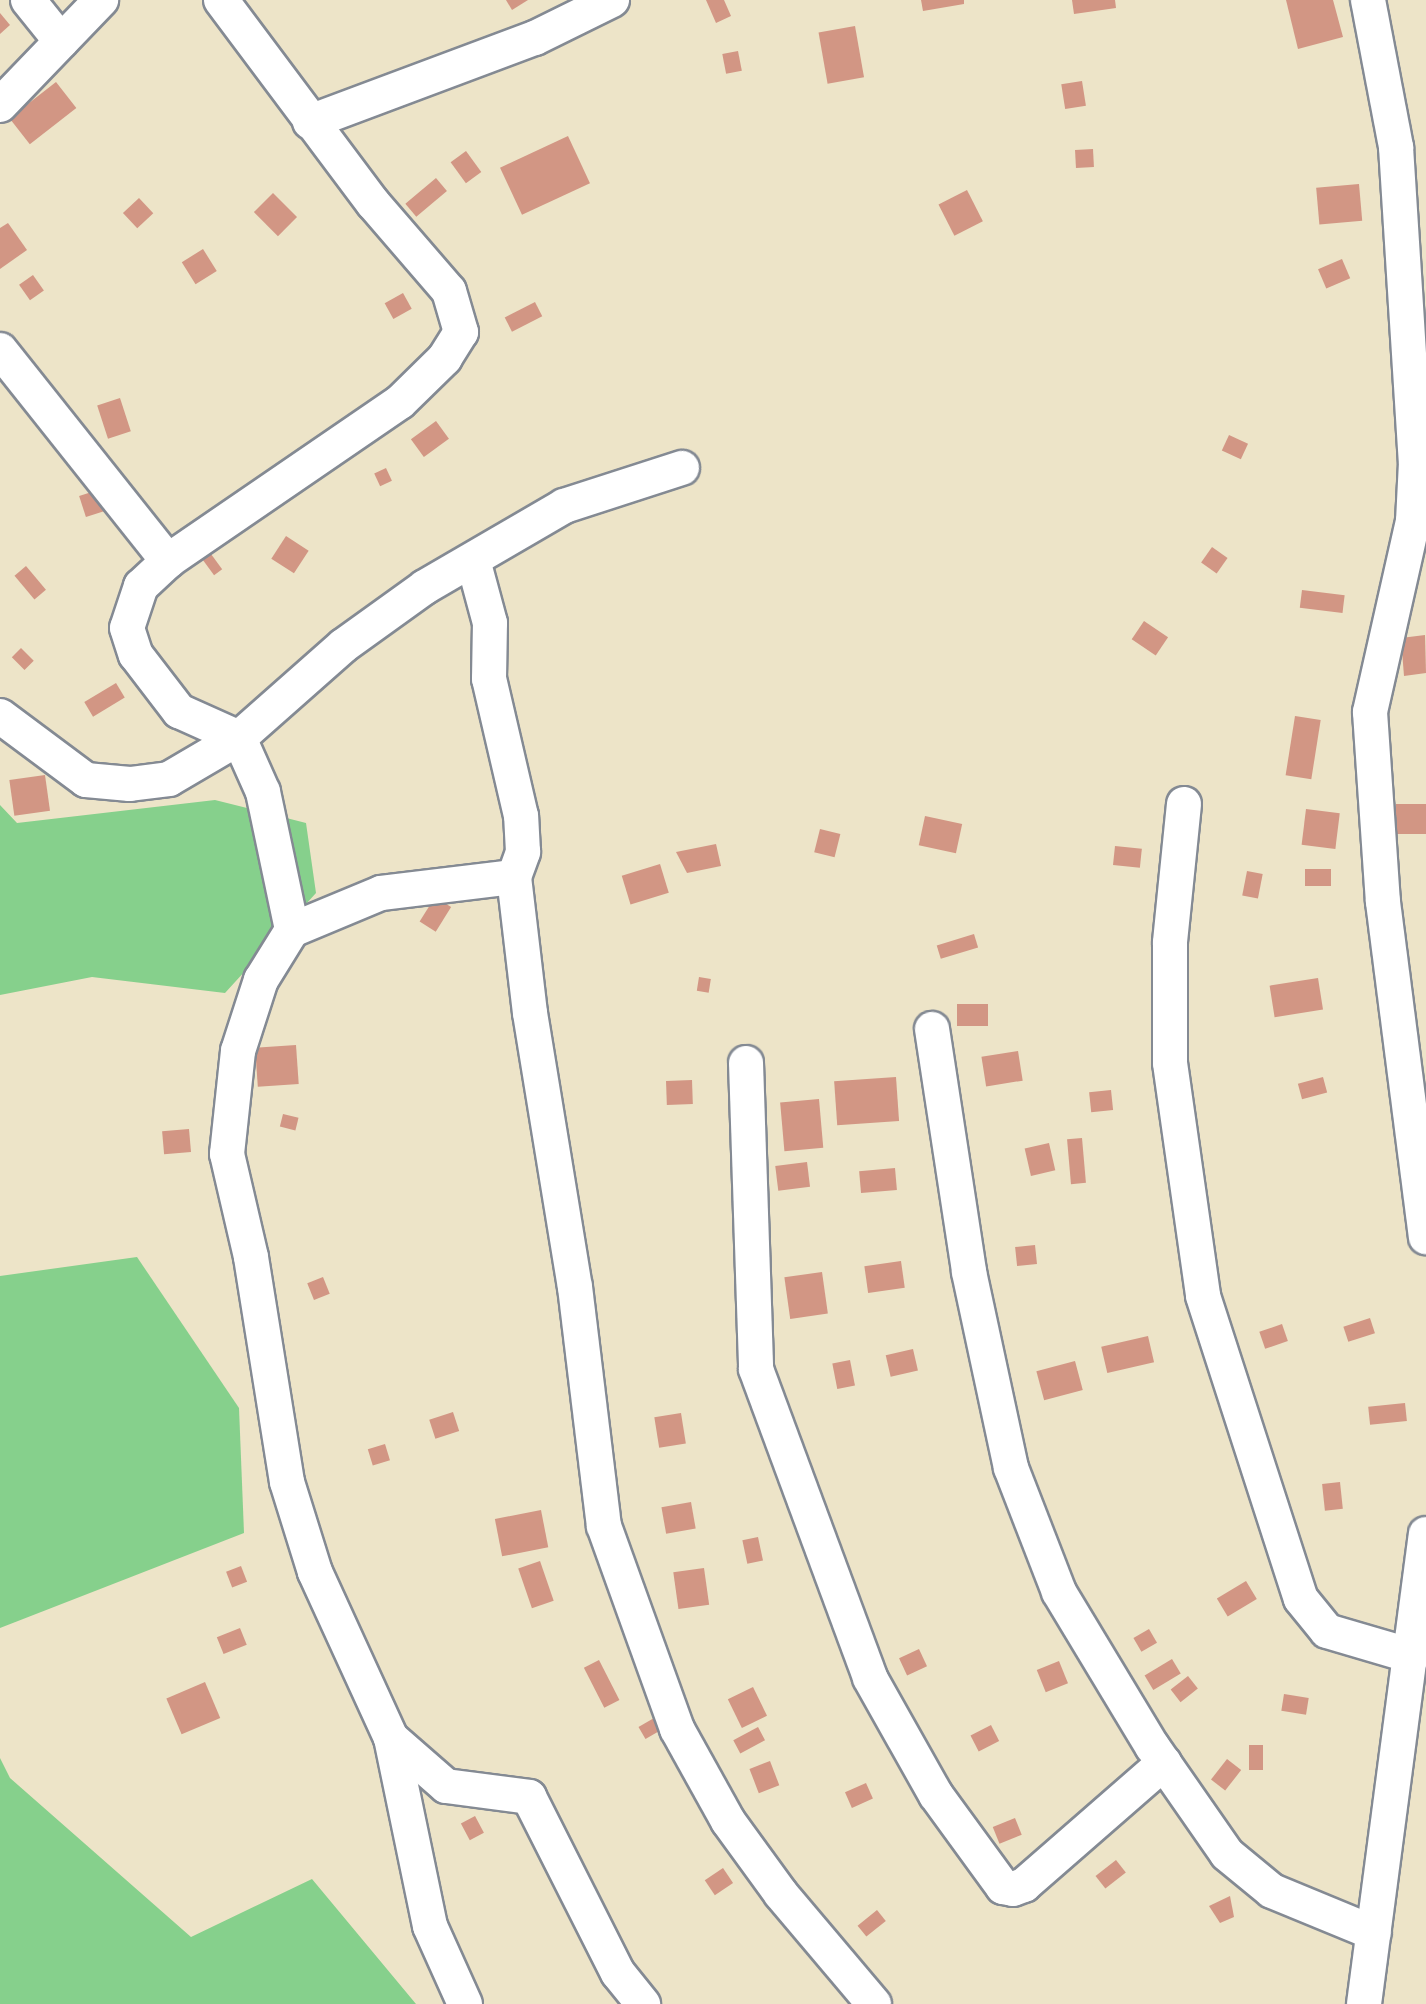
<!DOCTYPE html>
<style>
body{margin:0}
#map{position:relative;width:1426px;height:2004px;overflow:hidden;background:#ede4c8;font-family:"Balsamiq Sans",sans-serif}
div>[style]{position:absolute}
.green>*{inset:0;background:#86d08c}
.building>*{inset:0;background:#d29684;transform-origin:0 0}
.roads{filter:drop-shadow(2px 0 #848a93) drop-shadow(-2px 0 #848a93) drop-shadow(0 2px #848a93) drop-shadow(0 -2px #848a93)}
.minor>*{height:34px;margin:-17px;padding:0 17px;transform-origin:17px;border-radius:17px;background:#fff}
span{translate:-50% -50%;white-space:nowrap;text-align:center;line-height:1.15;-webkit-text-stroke:6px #f6f6f2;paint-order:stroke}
</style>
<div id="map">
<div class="green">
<i style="clip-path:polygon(215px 800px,306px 823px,316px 893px,225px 993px,92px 977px,0 995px,0 805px,17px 823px)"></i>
<i style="clip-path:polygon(137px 1257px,239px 1408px,244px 1533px,0 1628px,0 1276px)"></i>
<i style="clip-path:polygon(0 1758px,10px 1778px,191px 1937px,312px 1879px,416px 2004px,0 2004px)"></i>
</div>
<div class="building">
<i style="clip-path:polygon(506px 0,528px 0,512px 10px)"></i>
<i style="clip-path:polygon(706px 0,724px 0,731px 16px,716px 23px)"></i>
<i style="clip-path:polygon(921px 0,964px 0,964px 4px,923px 11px)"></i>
<i style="clip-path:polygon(1072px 0,1115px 0,1116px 8px,1074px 14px)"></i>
<i style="clip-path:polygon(1286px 0,1333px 0,1343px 37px,1298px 49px)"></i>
<i style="clip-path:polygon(0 13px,10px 25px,0 34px)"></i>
<i style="left:855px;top:26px;width:52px;height:37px;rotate:80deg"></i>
<i style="left:738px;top:51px;width:20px;height:16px;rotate:79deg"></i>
<i style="left:1082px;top:81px;width:25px;height:21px;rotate:81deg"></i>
<i style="left:56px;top:82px;width:33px;height:59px;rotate:52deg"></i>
<i style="left:568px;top:136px;width:52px;height:75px;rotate:65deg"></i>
<i style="left:1093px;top:149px;width:18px;height:18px;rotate:87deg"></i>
<i style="left:466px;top:151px;width:26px;height:19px;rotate:54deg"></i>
<i style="left:436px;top:178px;width:17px;height:40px;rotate:50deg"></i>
<i style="left:1359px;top:184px;width:37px;height:43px;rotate:85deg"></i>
<i style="left:967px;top:190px;width:35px;height:32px;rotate:63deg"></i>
<i style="left:273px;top:193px;width:34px;height:27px;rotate:45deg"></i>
<i style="left:139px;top:198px;width:21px;height:22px;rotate:47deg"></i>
<i style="clip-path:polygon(8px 223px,27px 250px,0 269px,0 228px)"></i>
<i style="left:203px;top:249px;width:26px;height:25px;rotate:58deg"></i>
<i style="left:1342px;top:259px;width:21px;height:26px;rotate:67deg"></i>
<i style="left:33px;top:275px;width:19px;height:17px;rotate:55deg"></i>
<i style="left:403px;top:293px;width:18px;height:21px;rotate:61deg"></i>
<i style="left:535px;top:302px;width:16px;height:34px;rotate:63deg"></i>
<i style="left:120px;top:398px;width:35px;height:24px;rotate:72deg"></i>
<i style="left:436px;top:421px;width:22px;height:31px;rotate:54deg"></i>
<i style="left:1229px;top:435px;width:21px;height:17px;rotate:25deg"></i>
<i style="left:386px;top:468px;width:14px;height:13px;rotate:65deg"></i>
<i style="left:101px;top:489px;width:22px;height:23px;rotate:72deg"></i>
<i style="left:286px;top:536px;width:27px;height:27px;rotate:33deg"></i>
<i style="left:1212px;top:547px;width:19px;height:19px;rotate:35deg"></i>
<i style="left:211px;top:554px;width:19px;height:10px;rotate:54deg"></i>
<i style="left:26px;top:566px;width:31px;height:15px;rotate:50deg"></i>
<i style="left:1302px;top:590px;width:43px;height:18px;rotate:7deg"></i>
<i style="left:1144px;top:621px;width:29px;height:22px;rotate:34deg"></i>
<i style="clip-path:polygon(1425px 635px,1426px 673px,1404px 676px,1401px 638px)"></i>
<i style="left:21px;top:648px;width:18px;height:13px;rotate:45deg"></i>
<i style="left:116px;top:683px;width:17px;height:37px;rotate:59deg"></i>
<i style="left:1295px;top:716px;width:26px;height:60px;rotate:9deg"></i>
<i style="left:45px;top:775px;width:36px;height:36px;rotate:82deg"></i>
<i style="left:1396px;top:804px;width:30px;height:30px"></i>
<i style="left:1306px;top:809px;width:34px;height:36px;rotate:7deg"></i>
<i style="left:925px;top:816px;width:38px;height:30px;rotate:12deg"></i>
<i style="left:820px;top:829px;width:21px;height:24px;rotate:14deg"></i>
<i style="clip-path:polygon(716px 844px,721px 866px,687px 873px,676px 852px)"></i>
<i style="left:1115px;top:846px;width:27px;height:19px;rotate:6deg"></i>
<i style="left:660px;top:864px;width:30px;height:40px;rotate:73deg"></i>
<i style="left:1305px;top:869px;width:26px;height:17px"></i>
<i style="left:1247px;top:871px;width:16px;height:25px;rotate:11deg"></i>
<i style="left:435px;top:897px;width:19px;height:29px;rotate:32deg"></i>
<i style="left:974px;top:934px;width:14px;height:39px;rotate:73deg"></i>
<i style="left:699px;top:977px;width:12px;height:14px;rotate:9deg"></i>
<i style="left:1318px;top:978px;width:32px;height:49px;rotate:81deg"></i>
<i style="left:957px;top:1004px;width:31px;height:22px"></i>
<i style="left:296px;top:1045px;width:39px;height:41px;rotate:86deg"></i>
<i style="left:1018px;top:1051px;width:30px;height:37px;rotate:81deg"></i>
<i style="left:896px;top:1077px;width:44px;height:62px;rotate:86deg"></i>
<i style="left:1323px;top:1077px;width:16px;height:26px;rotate:75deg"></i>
<i style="left:692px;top:1080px;width:24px;height:26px;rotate:88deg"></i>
<i style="left:1111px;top:1090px;width:20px;height:22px;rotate:84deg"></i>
<i style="left:819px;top:1099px;width:49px;height:39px;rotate:85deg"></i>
<i style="left:283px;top:1114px;width:16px;height:13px;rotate:14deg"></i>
<i style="left:189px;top:1129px;width:23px;height:27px;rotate:85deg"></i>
<i style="left:1082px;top:1138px;width:45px;height:15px;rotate:85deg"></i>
<i style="left:1049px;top:1143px;width:28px;height:25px;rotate:77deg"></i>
<i style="left:807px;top:1162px;width:25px;height:32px;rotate:83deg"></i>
<i style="left:895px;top:1168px;width:22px;height:36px;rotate:85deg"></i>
<i style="left:1035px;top:1245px;width:19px;height:20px;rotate:84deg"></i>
<i style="left:901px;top:1261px;width:27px;height:37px;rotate:82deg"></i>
<i style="left:822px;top:1272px;width:42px;height:38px;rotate:82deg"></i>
<i style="left:323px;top:1277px;width:18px;height:17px;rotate:68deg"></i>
<i style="left:1370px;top:1318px;width:16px;height:28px;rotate:72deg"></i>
<i style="left:1282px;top:1324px;width:18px;height:24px;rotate:71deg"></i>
<i style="left:1148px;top:1336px;width:27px;height:48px;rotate:77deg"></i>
<i style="left:913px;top:1349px;width:22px;height:28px;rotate:77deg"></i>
<i style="left:850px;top:1360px;width:26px;height:18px;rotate:79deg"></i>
<i style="left:1075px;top:1361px;width:30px;height:40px;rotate:75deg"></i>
<i style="left:1405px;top:1403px;width:18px;height:37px;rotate:84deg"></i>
<i style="left:453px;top:1412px;width:20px;height:25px;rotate:72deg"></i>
<i style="left:681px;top:1413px;width:31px;height:27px;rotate:81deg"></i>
<i style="left:385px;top:1444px;width:17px;height:18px;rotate:73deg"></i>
<i style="left:1340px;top:1482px;width:27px;height:18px;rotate:84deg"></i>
<i style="left:691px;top:1502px;width:27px;height:30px;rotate:80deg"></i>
<i style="left:541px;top:1510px;width:38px;height:47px;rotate:79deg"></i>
<i style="left:758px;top:1537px;width:24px;height:16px;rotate:78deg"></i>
<i style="left:540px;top:1561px;width:42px;height:23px;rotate:71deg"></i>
<i style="left:241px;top:1566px;width:17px;height:16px;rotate:69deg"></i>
<i style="left:704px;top:1568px;width:37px;height:31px;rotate:82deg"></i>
<i style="left:1246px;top:1581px;width:21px;height:34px;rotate:59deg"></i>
<i style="left:240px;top:1628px;width:18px;height:25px;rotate:68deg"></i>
<i style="left:1149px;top:1629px;width:16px;height:18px;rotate:60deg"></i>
<i style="left:919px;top:1649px;width:19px;height:22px;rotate:65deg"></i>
<i style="left:1172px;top:1659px;width:17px;height:32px;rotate:59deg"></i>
<i style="left:599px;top:1660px;width:45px;height:17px;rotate:63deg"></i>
<i style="left:1059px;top:1661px;width:24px;height:24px;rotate:68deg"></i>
<i style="left:1188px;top:1676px;width:16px;height:22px;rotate:52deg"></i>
<i style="left:205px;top:1682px;width:39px;height:42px;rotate:67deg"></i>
<i style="left:753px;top:1687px;width:32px;height:28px;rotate:64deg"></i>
<i style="left:1284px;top:1694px;width:25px;height:17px;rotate:9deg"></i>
<i style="left:661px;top:1714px;width:14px;height:26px;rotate:60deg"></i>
<i style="left:991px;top:1725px;width:18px;height:23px;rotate:63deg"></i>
<i style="left:758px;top:1727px;width:15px;height:28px;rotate:62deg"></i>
<i style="left:1249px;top:1745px;width:14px;height:25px"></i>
<i style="left:1227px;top:1759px;width:18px;height:26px;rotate:38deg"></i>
<i style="left:770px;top:1761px;width:26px;height:22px;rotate:69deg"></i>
<i style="left:866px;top:1783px;width:17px;height:23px;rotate:66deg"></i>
<i style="left:475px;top:1816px;width:19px;height:16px;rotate:62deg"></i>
<i style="left:1015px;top:1818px;width:18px;height:24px;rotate:68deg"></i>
<i style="left:1116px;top:1860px;width:16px;height:26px;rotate:52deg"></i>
<i style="left:723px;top:1868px;width:18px;height:22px;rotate:56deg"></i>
<i style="clip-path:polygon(1230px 1896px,1234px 1917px,1220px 1923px,1209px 1906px)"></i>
<i style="left:877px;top:1910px;width:14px;height:25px;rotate:51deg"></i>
</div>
<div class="roads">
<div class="minor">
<i style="left:28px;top:0;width:53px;rotate:51.2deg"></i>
<i style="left:221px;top:0;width:254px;rotate:53.2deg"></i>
<i style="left:373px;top:203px;width:116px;rotate:49.2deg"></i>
<i style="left:449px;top:291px;width:43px;rotate:73.7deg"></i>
<i style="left:461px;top:332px;width:31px;rotate:122deg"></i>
<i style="left:445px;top:358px;width:63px;rotate:135.6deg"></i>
<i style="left:400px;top:402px;width:281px;rotate:145.6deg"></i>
<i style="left:168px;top:561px;width:37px;rotate:137deg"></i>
<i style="left:141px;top:586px;width:44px;rotate:108.4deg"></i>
<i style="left:127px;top:628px;width:28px;rotate:72deg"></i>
<i style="left:136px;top:655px;width:71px;rotate:52.5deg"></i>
<i style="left:179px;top:711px;width:66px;rotate:24.2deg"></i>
<i style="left:239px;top:738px;width:139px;rotate:-41.5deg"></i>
<i style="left:343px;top:646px;width:101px;rotate:-35.7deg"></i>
<i style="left:425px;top:587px;width:161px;rotate:-30.2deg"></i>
<i style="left:564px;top:506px;width:124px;rotate:-17.9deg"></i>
<i style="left:1368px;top:0;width:150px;rotate:79.2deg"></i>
<i style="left:1396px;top:147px;width:316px;rotate:86.4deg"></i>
<i style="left:1416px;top:462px;width:59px;rotate:92.9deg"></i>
<i style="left:1413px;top:521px;width:196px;rotate:102.7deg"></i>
<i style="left:1370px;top:712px;width:190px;rotate:86.1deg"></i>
<i style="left:1383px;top:902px;width:338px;rotate:82.7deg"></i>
<i style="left:0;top:105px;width:146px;rotate:-46.1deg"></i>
<i style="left:310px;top:122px;width:240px;rotate:-20.5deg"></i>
<i style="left:535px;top:38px;width:86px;rotate:-26.3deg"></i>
<i style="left:0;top:350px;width:270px;rotate:51.5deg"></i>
<i style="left:0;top:716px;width:107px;rotate:36.7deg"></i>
<i style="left:86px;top:780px;width:44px;rotate:5.2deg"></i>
<i style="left:130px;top:784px;width:39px;rotate:-7deg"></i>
<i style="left:169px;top:779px;width:81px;rotate:-30.4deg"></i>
<i style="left:239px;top:738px;width:59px;rotate:66deg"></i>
<i style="left:263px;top:792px;width:141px;rotate:78.1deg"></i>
<i style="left:1184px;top:804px;width:140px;rotate:95.8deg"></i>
<i style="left:1170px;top:943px;width:120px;rotate:90deg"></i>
<i style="left:1170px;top:1063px;width:235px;rotate:81.9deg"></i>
<i style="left:1203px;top:1296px;width:318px;rotate:72.1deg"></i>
<i style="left:1301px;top:1599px;width:41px;rotate:50.9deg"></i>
<i style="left:1327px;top:1631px;width:89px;rotate:16.4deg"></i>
<i style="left:514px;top:877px;width:137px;rotate:83.3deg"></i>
<i style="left:530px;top:1013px;width:278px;rotate:80.7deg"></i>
<i style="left:575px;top:1287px;width:241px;rotate:83.1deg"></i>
<i style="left:604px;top:1526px;width:216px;rotate:70.2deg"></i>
<i style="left:677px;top:1729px;width:105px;rotate:61deg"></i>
<i style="left:728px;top:1821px;width:90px;rotate:54deg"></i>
<i style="left:781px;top:1894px;width:144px;rotate:49.8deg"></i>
<i style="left:932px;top:1029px;width:246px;rotate:81.3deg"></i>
<i style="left:969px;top:1272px;width:200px;rotate:77.9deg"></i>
<i style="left:1011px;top:1468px;width:133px;rotate:68.8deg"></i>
<i style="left:1059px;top:1592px;width:180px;rotate:58.9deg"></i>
<i style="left:1152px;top:1746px;width:131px;rotate:55.2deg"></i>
<i style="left:1227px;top:1854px;width:58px;rotate:39.4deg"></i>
<i style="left:1272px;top:1891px;width:110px;rotate:22.4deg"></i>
<i style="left:746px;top:1063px;width:306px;rotate:88.1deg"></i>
<i style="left:756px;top:1369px;width:329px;rotate:69.7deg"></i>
<i style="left:870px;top:1678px;width:134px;rotate:60.6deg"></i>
<i style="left:936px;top:1795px;width:114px;rotate:53.9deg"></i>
<i style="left:1003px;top:1887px;width:10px;rotate:11deg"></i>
<i style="left:1013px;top:1889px;width:12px;rotate:-20deg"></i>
<i style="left:1024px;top:1885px;width:186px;rotate:-41.1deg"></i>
<i style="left:391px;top:1738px;width:73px;rotate:41.1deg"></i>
<i style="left:446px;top:1786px;width:84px;rotate:7.5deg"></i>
<i style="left:529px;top:1797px;width:197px;rotate:63.2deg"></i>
<i style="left:618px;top:1973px;width:40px;rotate:51deg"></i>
<i style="left:465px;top:2004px;width:85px;rotate:-114.2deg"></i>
<i style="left:430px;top:1926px;width:192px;rotate:-101.7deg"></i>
<i style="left:391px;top:1738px;width:183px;rotate:-114.6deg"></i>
<i style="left:315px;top:1572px;width:94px;rotate:-107.3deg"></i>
<i style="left:287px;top:1482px;width:228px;rotate:-99.1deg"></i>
<i style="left:251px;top:1257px;width:106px;rotate:-103.1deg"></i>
<i style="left:227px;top:1154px;width:104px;rotate:-83.9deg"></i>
<i style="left:238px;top:1051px;width:75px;rotate:-72.1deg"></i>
<i style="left:261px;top:980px;width:59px;rotate:-58.2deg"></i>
<i style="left:292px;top:930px;width:96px;rotate:-22.6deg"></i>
<i style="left:381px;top:893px;width:134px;rotate:-6.9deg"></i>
<i style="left:514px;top:877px;width:27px;rotate:-70deg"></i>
<i style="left:523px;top:852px;width:36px;rotate:-93deg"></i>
<i style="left:521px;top:816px;width:141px;rotate:-103.1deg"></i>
<i style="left:489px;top:679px;width:56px;rotate:-89deg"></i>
<i style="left:490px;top:623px;width:65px;rotate:-105.1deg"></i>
<i style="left:1364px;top:2004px;width:474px;rotate:-82.5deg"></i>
</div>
</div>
</div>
